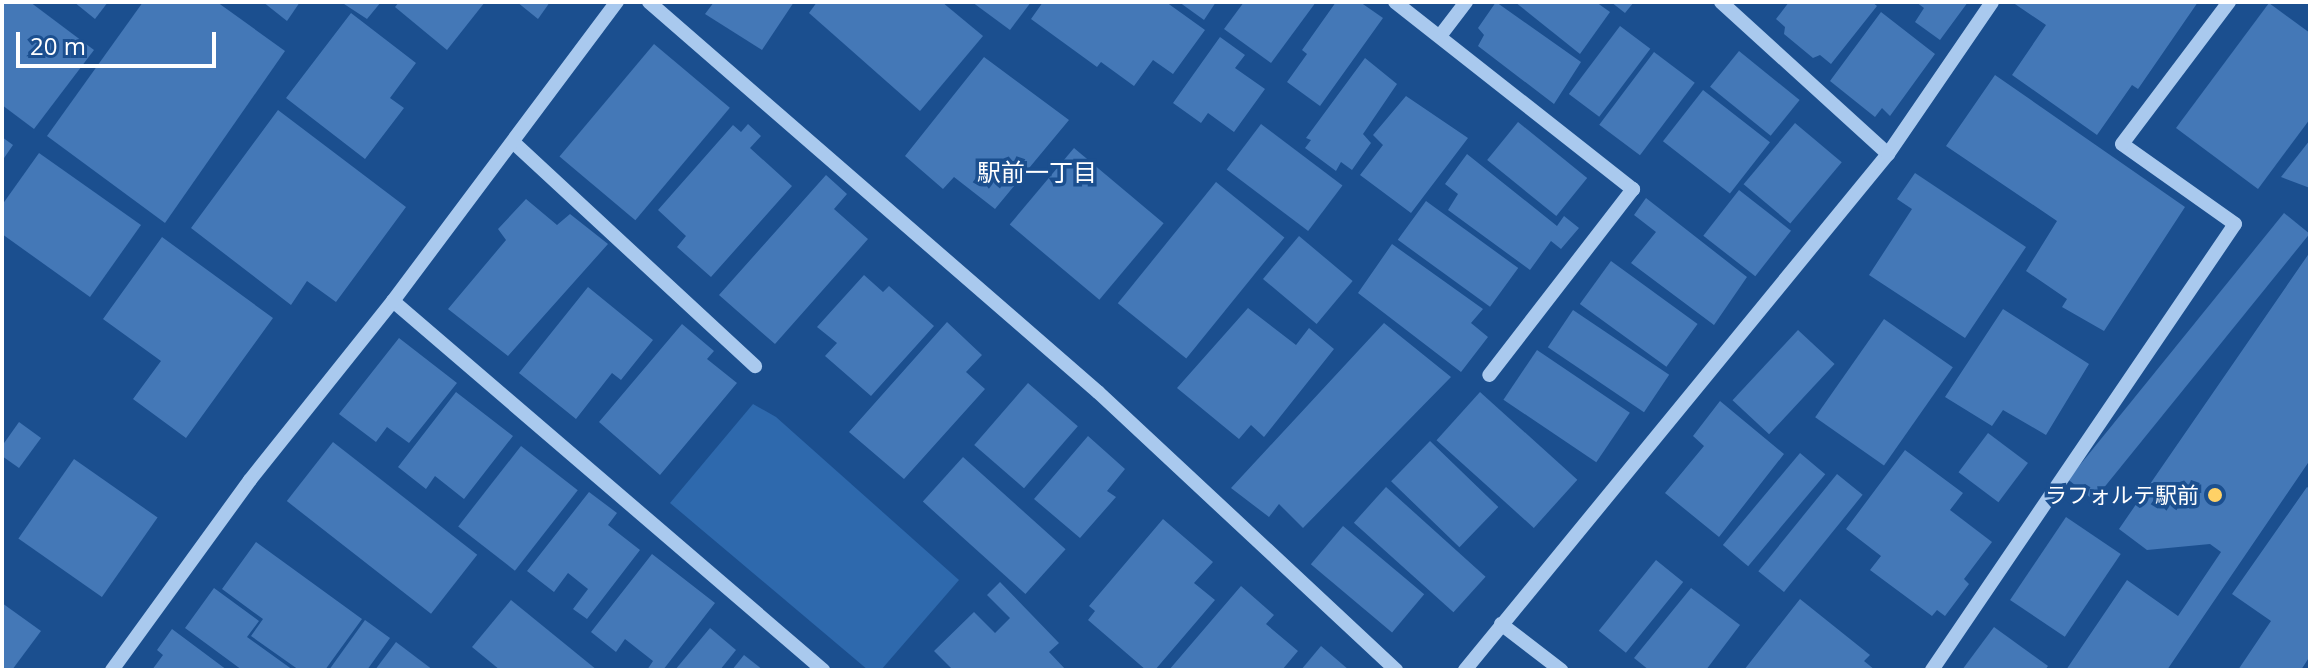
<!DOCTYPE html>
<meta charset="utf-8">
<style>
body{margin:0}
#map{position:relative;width:2312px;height:672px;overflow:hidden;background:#1b4f8f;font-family:"Open Sans","Noto Sans JP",sans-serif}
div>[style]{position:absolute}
.green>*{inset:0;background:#2e69ad}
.building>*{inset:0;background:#4478b7;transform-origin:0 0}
.minor>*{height:14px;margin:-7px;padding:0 7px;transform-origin:7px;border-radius:7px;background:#a9c9ee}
.dots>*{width:22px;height:22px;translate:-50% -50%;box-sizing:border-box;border:4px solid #1b4f8f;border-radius:50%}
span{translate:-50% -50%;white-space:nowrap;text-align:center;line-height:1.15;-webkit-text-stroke:7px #1b4f8f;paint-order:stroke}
.poi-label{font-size:22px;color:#fff}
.right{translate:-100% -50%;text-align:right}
.neighbourhood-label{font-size:24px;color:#fff}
.frame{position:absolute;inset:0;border:4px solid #fff;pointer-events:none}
.scale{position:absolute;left:16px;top:32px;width:200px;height:36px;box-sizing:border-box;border:4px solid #fff;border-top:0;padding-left:10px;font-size:24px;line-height:28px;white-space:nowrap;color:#fff;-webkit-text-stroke:6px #1b4f8f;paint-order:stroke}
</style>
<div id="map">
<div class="green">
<i style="clip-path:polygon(753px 404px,776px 417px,959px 580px,881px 670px,868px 670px,670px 503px)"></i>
</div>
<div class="building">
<i style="clip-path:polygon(2px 2px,30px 2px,94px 50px,34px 129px,2px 105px)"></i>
<i style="clip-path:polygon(74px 2px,108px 2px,95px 19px)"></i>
<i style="clip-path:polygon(143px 2px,217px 2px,285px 51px,165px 223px,47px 136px)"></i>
<i style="clip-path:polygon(263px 2px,300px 2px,287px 21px)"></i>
<i style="clip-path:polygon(341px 2px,381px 2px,367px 19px)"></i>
<i style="clip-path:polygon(399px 2px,485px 2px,447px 50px,395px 7px)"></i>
<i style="clip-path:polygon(517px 2px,550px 2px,538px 19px)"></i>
<i style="clip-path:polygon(714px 2px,794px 2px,762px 50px,705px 14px)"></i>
<i style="clip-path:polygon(817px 2px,942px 2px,983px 36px,920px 111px,809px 13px)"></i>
<i style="clip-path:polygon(972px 2px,1031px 2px,1010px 30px)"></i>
<i style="clip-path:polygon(1043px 2px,1166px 2px,1205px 30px,1173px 74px,1153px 60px,1134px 86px,1101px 62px,1097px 67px,1031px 19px)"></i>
<i style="clip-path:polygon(1179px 2px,1216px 2px,1204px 20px)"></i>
<i style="clip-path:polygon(1244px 2px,1316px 2px,1271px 63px,1224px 29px)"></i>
<i style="clip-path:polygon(1336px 2px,1360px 2px,1383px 18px,1320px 106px,1287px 82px,1307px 54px,1302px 50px)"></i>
<i style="clip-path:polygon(1496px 2px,1581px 62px,1554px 104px,1478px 46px,1484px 35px,1478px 28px)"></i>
<i style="clip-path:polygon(1515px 2px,1596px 2px,1610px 12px,1580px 54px)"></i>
<i style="clip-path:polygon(1611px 2px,1634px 2px,1625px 13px)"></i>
<i style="clip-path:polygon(1789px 2px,1872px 2px,1877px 6px,1831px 64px,1820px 55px,1813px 58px,1784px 34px,1785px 27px,1776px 19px)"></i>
<i style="clip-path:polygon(1916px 2px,1968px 2px,1940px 40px,1915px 22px,1924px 8px)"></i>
<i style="clip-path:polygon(2012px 2px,2198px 2px,2138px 89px,2132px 85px,2097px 135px,2012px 75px,2046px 25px)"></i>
<i style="clip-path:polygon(2269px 3px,2310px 33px,2310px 119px,2258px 189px,2176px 128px)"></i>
<i style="clip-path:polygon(1881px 12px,1935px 54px,1890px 116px,1882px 108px,1875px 117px,1830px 81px)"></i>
<i style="clip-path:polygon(351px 13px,416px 63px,390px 98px,404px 108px,365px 159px,286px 98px)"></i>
<i style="left:1620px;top:26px;width:38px;height:85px;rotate:37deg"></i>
<i style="clip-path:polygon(1220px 37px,1245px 55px,1235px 68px,1265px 89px,1234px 132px,1208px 113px,1201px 123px,1173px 103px)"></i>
<i style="left:654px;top:44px;width:99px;height:147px;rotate:40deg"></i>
<i style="left:1739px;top:51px;width:78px;height:46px;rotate:39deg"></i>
<i style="left:1654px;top:52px;width:51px;height:91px;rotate:37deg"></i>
<i style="clip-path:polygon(984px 57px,1069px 120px,995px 209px,954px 177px,943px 189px,905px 156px)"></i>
<i style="clip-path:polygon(1365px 58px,1397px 84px,1363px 134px,1371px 143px,1352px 170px,1341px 162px,1336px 171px,1305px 148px,1311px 140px,1306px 138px)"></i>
<i style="clip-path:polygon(1995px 75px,2185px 207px,2104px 331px,2062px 307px,2067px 299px,2026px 271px,2057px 221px,1946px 146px)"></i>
<i style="left:1703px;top:90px;width:85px;height:65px;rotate:38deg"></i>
<i style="clip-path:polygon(1406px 96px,1468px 138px,1411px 213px,1360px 175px,1383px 145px,1373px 135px)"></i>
<i style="clip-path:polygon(278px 110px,406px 207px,336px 302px,307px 281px,291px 305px,191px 228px)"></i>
<i style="left:1518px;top:122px;width:89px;height:49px;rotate:39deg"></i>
<i style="left:1795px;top:123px;width:61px;height:80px;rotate:40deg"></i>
<i style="clip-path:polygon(748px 124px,761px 136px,750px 148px,792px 186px,711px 277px,677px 247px,686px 236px,658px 210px,733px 125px,741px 132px)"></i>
<i style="left:1261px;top:124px;width:102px;height:57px;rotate:37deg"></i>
<i style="clip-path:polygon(2px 137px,13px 145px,2px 161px)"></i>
<i style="clip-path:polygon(2310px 140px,2310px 188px,2281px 177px)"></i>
<i style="left:1074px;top:148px;width:117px;height:100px;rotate:40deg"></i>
<i style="clip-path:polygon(39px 153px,141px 225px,90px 297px,2px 234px,2px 205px)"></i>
<i style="clip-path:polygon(1467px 154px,1557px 226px,1564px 216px,1579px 228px,1561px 249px,1551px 241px,1530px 270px,1448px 210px,1458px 194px,1445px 184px)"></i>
<i style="clip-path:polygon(1915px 173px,2026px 247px,1965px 338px,1869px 275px,1912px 209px,1897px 199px)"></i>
<i style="clip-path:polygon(826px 175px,847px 194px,834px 209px,868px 239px,775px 344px,719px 295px)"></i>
<i style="left:1216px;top:182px;width:88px;height:156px;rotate:39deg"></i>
<i style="left:1739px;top:190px;width:66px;height:58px;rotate:38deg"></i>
<i style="clip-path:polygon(1646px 198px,1747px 277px,1714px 325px,1631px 263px,1656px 232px,1634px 215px)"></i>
<i style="clip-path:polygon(526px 199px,557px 225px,570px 214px,608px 244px,508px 356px,448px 309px,506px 240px,498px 229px)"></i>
<i style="left:1426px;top:201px;width:114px;height:48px;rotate:36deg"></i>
<i style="left:2284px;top:213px;width:33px;height:343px;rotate:39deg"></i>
<i style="left:1299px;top:236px;width:70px;height:56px;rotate:40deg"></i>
<i style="clip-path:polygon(162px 237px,273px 318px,186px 438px,133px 399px,161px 361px,103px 319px)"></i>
<i style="clip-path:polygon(1392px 244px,1483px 309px,1471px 323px,1488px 337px,1461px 372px,1358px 293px)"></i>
<i style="clip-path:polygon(2310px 252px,2310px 460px,2167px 670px,2066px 670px,2127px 580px,2178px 616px,2221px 552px,2210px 544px,2147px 550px,2119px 529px)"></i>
<i style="left:1611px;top:261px;width:107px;height:53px;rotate:36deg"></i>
<i style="clip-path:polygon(864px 275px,883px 292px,889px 286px,934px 326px,871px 396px,825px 356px,837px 343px,817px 327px)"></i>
<i style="clip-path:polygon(588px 287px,653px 340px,621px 380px,612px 373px,576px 419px,519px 373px)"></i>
<i style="clip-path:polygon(1248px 308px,1296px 345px,1309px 328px,1334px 349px,1264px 437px,1251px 425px,1239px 439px,1177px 388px)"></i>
<i style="clip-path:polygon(2003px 309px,2089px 364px,2046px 435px,2003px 410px,1992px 426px,1945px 397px)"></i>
<i style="left:1573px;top:310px;width:116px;height:45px;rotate:34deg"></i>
<i style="left:1884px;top:319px;width:84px;height:120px;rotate:35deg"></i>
<i style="clip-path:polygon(947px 322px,982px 355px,966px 372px,985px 389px,904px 479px,849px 432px)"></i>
<i style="clip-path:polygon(1384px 323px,1451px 377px,1303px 528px,1279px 504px,1269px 517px,1231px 488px)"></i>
<i style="clip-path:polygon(682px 324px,714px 351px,707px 359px,737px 383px,660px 475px,599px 422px)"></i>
<i style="left:1798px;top:330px;width:50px;height:96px;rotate:43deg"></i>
<i style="clip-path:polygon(399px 338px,457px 383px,409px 443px,387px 427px,376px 442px,339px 414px)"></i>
<i style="left:1537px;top:350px;width:112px;height:60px;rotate:34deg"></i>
<i style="left:1028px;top:383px;width:66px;height:82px;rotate:41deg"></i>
<i style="clip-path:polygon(456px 392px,513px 436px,464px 499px,435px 476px,426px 489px,398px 467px)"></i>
<i style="left:1480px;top:392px;width:131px;height:65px;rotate:42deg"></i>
<i style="clip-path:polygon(1720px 401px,1784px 454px,1719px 537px,1665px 493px,1704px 446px,1693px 436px)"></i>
<i style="clip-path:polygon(19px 422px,41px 438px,19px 468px,2px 456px,2px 446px)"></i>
<i style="left:1988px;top:433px;width:50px;height:49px;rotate:37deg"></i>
<i style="clip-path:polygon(1088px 436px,1125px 469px,1107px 491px,1116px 497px,1080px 538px,1034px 499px)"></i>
<i style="left:1430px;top:441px;width:95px;height:56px;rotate:44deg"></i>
<i style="left:333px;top:442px;width:183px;height:75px;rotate:38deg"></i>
<i style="left:521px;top:446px;width:72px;height:102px;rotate:38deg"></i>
<i style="clip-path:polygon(1905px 450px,1963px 493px,1950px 510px,1992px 542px,1964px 579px,1969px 584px,1945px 616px,1937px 610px,1932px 616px,1870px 570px,1881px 556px,1846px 529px)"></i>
<i style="left:1800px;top:453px;width:33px;height:120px;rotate:40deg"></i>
<i style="left:963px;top:457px;width:138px;height:60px;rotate:42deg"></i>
<i style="left:74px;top:459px;width:102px;height:97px;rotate:35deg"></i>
<i style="left:1837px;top:474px;width:33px;height:125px;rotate:39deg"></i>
<i style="left:1386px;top:487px;width:134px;height:48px;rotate:42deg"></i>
<i style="clip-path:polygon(2307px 487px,2310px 489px,2310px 656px,2301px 670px,2238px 670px,2271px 621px,2232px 594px)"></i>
<i style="clip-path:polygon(589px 492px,617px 513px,608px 525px,640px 550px,587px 619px,573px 609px,588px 589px,568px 573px,554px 592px,527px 571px)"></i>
<i style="left:2066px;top:517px;width:66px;height:100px;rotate:34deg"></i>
<i style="clip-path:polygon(1163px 519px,1213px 562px,1194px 583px,1215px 600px,1155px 670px,1146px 670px,1088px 620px,1095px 611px,1089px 606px)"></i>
<i style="left:1343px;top:526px;width:106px;height:50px;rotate:40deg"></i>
<i style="clip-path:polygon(256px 542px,362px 619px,325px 670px,299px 670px,251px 636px,263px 619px,222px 589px)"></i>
<i style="clip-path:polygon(652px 554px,715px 603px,663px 670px,647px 670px,653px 661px,625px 639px,616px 652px,591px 632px)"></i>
<i style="left:1656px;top:560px;width:35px;height:91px;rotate:39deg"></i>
<i style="clip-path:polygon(1000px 582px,1059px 643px,1049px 652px,1066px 670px,953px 670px,934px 651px,974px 612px,995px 633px,1010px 618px,987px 595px)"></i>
<i style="clip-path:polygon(1241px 586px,1274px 615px,1266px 624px,1298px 651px,1282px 670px,1169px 670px)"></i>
<i style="clip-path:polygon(214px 588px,259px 621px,247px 637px,293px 670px,242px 670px,185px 628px)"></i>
<i style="clip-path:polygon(1691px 588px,1740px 625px,1706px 670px,1649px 670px,1634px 658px)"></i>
<i style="clip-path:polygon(1800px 599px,1870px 655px,1864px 661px,1875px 670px,1744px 670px)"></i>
<i style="clip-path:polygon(511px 600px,597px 670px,500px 670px,472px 647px)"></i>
<i style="clip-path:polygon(2px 603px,41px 631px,12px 670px,2px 670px)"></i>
<i style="clip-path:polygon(365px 620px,390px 638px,367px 670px,329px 670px)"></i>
<i style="clip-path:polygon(1994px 627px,2048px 666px,2045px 670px,1962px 670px)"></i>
<i style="clip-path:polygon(710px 628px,736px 650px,720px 670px,675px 670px)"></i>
<i style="clip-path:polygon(172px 629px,227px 670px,152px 670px,163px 655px,157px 650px)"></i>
<i style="clip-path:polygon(396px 642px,433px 670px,375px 670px)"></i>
<i style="clip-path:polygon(1321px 646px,1349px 670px,1301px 670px)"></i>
<i style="clip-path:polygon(744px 655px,763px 670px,732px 670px)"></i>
</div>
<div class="minor">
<i style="left:649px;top:2px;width:595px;rotate:40.98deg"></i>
<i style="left:1098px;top:392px;width:408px;rotate:43deg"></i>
<i style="left:1395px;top:2px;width:303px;rotate:38.2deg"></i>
<i style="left:1633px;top:189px;width:235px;rotate:127.7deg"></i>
<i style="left:1721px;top:2px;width:226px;rotate:42.3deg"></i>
<i style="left:1440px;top:36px;width:43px;rotate:-52.6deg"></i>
<i style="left:513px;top:142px;width:330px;rotate:42.8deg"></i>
<i style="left:393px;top:301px;width:567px;rotate:40.63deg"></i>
<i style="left:1501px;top:624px;width:76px;rotate:37.5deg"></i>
<i style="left:112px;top:670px;width:235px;rotate:-54deg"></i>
<i style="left:250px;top:480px;width:229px;rotate:-51.4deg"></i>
<i style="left:393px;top:301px;width:374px;rotate:-53.2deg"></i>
<i style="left:1465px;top:670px;width:667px;rotate:-50.66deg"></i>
<i style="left:1888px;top:154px;width:184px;rotate:-55.6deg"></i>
<i style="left:1932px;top:670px;width:539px;rotate:-55.81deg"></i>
<i style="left:2235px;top:224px;width:138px;rotate:-144.7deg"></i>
<i style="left:2122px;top:144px;width:178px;rotate:-53deg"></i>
</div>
<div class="dots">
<i style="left:2215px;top:495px;background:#ffd166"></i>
</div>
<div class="poi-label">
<span class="right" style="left:2199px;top:495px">ラフォルテ駅前</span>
</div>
<div class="neighbourhood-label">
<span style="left:1037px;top:172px">駅前一丁目</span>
</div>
<div class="frame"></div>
<div class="scale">20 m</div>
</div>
